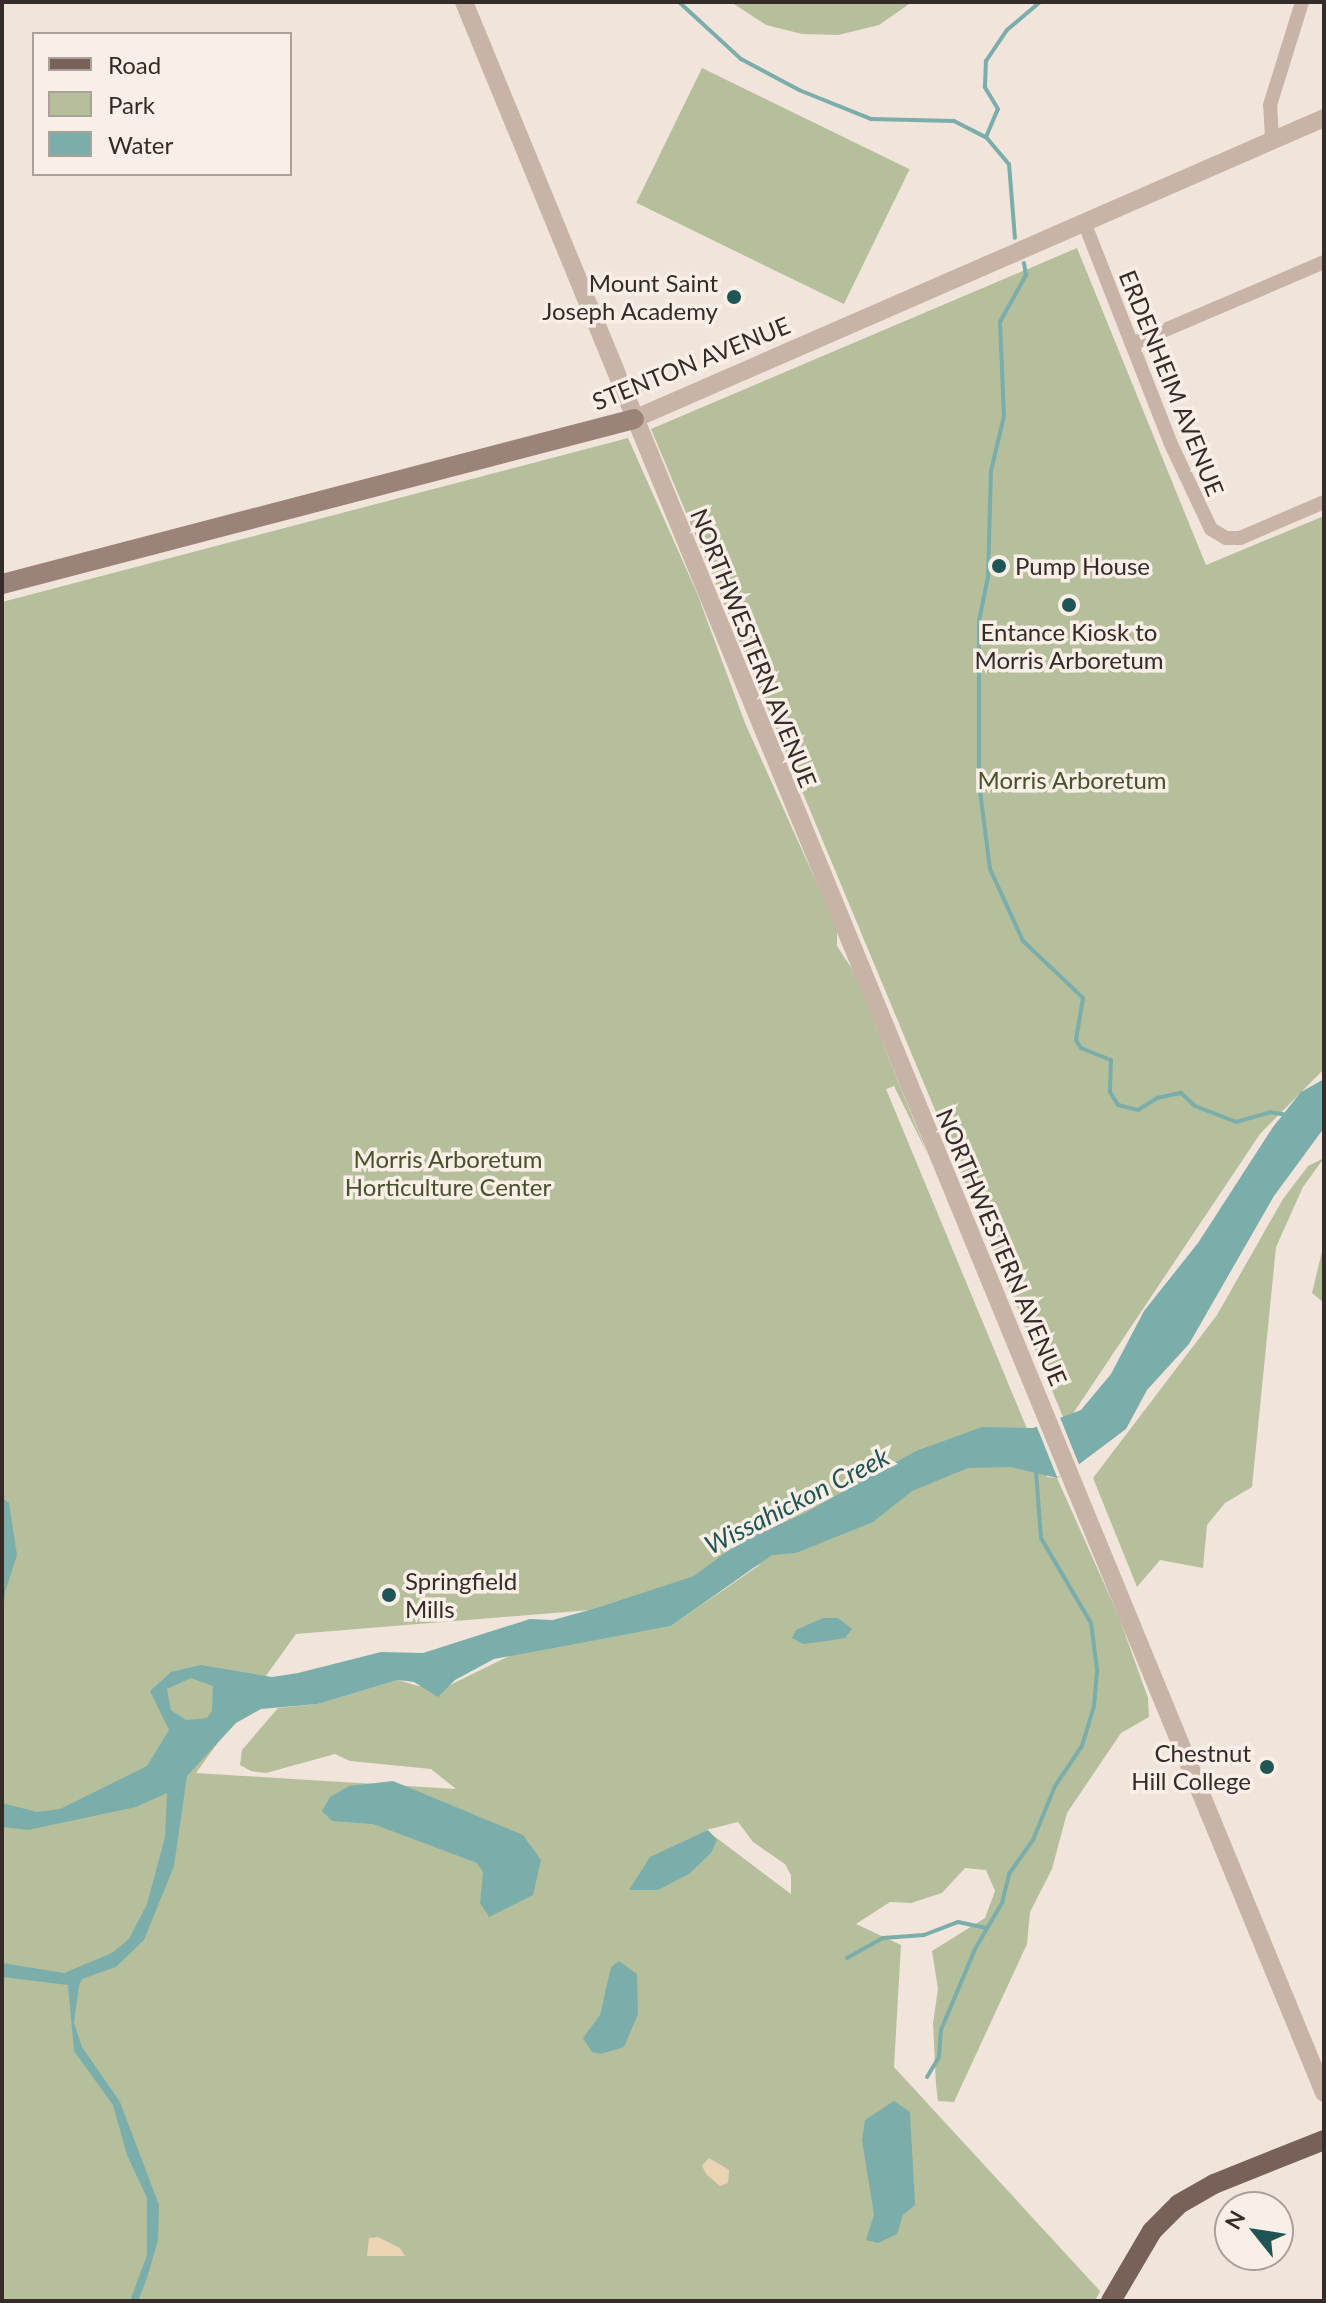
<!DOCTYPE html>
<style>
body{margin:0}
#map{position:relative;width:1326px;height:2303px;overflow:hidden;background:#f1e5db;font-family:Lato,sans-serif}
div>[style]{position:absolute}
.green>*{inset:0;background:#b6bf9c;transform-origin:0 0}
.sand>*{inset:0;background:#ebd4b3}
.water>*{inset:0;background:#7badab}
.pier>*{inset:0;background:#f1e5db;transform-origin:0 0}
.stream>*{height:4px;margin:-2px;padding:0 2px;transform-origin:2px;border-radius:2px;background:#7badab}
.minor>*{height:14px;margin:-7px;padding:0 7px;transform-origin:7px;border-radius:7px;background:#c8b4a7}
.tertiary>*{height:18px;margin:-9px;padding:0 9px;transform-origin:9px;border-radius:9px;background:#c8b4a7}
.secondary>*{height:20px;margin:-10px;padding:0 10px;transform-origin:10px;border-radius:10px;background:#9c8379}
.primary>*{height:20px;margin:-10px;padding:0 10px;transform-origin:10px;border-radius:10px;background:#776159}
.dots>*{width:22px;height:22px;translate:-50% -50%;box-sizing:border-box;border:4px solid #f9efe7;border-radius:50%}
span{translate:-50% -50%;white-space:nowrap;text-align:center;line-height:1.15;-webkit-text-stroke:7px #f9efe7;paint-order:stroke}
.poi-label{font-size:24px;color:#352b28}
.right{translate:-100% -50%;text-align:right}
.left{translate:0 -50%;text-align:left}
.street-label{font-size:24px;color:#352b28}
.park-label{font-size:24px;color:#47522c}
.water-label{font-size:26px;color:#1f5555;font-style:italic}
.frame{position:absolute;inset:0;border:4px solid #352b28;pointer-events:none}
.legend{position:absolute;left:32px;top:32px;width:260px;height:144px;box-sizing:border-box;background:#f9efe7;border:2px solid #aba19b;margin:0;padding:10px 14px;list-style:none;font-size:24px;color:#352b28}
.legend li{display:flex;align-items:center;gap:16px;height:40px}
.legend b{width:40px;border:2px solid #aba19b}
.north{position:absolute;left:1214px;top:2191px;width:80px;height:80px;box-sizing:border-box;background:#f9efe7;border:2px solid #aba19b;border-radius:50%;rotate:300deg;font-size:22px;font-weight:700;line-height:32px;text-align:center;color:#352b28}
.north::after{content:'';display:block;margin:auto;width:28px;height:36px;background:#1f5555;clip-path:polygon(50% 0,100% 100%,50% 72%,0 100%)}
</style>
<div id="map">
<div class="green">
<i style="clip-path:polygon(731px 2px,912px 2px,879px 25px,838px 35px,802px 34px,766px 25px)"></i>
<i style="left:702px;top:68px;width:231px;height:150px;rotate:26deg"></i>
<i style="clip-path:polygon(1077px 248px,1206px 565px,1324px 516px,1324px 1069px,1260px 1134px,1066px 1424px,651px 429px)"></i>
<i style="clip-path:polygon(evenodd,628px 438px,697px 593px,745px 723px,837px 928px,837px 946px,854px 972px,927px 1153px,894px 1086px,886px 1089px,1047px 1477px,1057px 1478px,1119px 1617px,1148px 1698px,1149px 1717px,1121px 1733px,1067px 1813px,1052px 1869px,1030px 1912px,1027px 1944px,954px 2102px,938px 2101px,936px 2085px,933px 2023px,938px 1989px,932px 1951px,985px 1918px,995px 1891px,986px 1870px,965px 1868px,942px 1893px,911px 1903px,890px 1902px,856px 1924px,901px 1945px,894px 2067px,1100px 2291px,1095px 2301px,2px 2301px,2px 602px,628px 438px,761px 1564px,671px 1626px,513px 1654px,448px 1686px,418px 1686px,398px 1680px,318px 1704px,278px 1708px,242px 1750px,240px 1765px,251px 1771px,266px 1773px,335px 1754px,350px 1761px,431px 1769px,456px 1789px,196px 1773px,296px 1634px,663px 1604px,761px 1564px,628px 438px,738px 1822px,753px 1842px,785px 1864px,791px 1875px,791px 1894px,706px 1830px,738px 1822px)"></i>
<i style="clip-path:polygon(1324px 1158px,1303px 1187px,1276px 1247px,1252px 1487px,1225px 1503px,1207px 1525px,1203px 1568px,1160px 1560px,1137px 1587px,1093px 1478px,1217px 1315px,1283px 1199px,1308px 1166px)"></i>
<i style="clip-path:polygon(1324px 1243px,1324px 1303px,1312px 1293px)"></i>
</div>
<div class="sand">
<i style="clip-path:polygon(709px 2158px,729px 2170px,728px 2183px,720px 2186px,707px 2175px,702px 2166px)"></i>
<i style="clip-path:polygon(378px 2237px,400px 2248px,405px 2256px,367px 2256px,369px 2238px)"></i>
</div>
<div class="water">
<i style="clip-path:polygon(evenodd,1324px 1079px,1324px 1128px,1274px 1196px,1189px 1344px,1147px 1390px,1126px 1429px,1070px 1471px,1057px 1478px,1011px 1467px,968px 1468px,912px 1491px,873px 1522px,796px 1553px,772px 1555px,671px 1626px,494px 1659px,455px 1680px,438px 1697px,414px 1682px,398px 1680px,318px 1704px,261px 1709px,236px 1723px,187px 1776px,174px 1866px,144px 1940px,116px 1967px,82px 1979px,79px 1986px,74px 2023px,82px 2047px,120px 2102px,159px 2205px,158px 2240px,147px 2278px,138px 2301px,130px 2301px,147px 2255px,147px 2198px,127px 2155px,113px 2105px,74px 2051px,68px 1985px,2px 1977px,2px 1963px,64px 1973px,112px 1953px,129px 1939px,147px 1904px,165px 1837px,167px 1793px,136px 1807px,28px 1830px,2px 1827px,2px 1803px,37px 1812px,60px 1809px,147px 1766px,169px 1730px,150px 1691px,171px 1672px,201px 1665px,272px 1677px,298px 1673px,381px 1652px,423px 1653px,530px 1619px,553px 1620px,600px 1607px,694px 1576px,741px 1541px,803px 1514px,916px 1451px,982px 1427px,1033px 1428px,1081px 1410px,1111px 1374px,1144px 1311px,1198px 1243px,1273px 1127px,1301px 1092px,1324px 1079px,191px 1678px,213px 1686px,212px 1711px,207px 1718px,186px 1720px,171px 1710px,167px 1689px,191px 1678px)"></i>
<i style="clip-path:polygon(2px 1498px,9px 1503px,17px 1555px,5px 1592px,2px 1624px)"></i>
<i style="clip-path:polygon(823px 1618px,838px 1618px,852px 1629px,845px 1638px,834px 1640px,803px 1644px,792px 1638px,796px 1630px)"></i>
<i style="clip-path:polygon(393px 1781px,523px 1835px,541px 1860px,533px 1895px,489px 1917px,480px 1903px,483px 1872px,477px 1863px,373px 1824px,332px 1821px,322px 1811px,330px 1797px,349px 1786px)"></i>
<i style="clip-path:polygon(708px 1830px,717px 1840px,711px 1853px,689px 1874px,658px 1890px,629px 1890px,650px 1857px)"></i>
<i style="clip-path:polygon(619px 1961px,637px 1974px,638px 2014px,624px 2047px,601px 2054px,592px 2052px,583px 2038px,600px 2015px,611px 1967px)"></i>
<i style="clip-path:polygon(894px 2101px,910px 2112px,915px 2205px,903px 2215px,897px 2234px,878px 2243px,866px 2240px,874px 2215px,862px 2140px,865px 2120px)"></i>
</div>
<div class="pier">
<i style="left:1059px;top:1415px;width:57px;height:25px;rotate:68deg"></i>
</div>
<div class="stream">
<i style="left:679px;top:2px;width:84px;rotate:42.6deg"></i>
<i style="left:741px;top:59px;width:66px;rotate:28.1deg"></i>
<i style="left:799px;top:90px;width:78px;rotate:21.9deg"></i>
<i style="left:871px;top:119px;width:83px;rotate:1.4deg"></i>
<i style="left:954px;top:121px;width:36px;rotate:27deg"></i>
<i style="left:986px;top:137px;width:35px;rotate:50deg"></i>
<i style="left:1009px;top:164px;width:74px;rotate:85.4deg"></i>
<i style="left:986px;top:137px;width:30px;rotate:-67deg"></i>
<i style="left:998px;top:109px;width:26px;rotate:-121deg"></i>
<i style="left:985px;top:87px;width:26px;rotate:-88deg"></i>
<i style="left:986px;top:61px;width:37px;rotate:-56deg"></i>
<i style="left:1007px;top:30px;width:43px;rotate:-40.3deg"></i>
<i style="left:1024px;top:263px;width:12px;rotate:81deg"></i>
<i style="left:1026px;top:275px;width:54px;rotate:119deg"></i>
<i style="left:1000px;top:322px;width:94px;rotate:87.6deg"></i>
<i style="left:1004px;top:416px;width:57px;rotate:103.3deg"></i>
<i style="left:991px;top:471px;width:106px;rotate:91.6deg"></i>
<i style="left:988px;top:577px;width:45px;rotate:101.6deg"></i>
<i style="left:979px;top:621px;width:162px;rotate:90deg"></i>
<i style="left:979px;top:783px;width:87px;rotate:82.7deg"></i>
<i style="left:990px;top:869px;width:79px;rotate:65.4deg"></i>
<i style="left:1023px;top:941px;width:83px;rotate:43.5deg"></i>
<i style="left:1083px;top:998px;width:43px;rotate:99.5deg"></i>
<i style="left:1076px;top:1040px;width:9px;rotate:58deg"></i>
<i style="left:1081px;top:1048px;width:32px;rotate:22deg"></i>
<i style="left:1111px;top:1060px;width:32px;rotate:92deg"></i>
<i style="left:1110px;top:1092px;width:15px;rotate:58deg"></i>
<i style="left:1118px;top:1105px;width:21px;rotate:14deg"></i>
<i style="left:1138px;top:1110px;width:22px;rotate:-32deg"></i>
<i style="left:1157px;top:1098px;width:25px;rotate:-12deg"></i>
<i style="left:1181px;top:1093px;width:19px;rotate:43deg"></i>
<i style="left:1195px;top:1106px;width:44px;rotate:21.3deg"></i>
<i style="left:1236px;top:1122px;width:35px;rotate:-16deg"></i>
<i style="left:1270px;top:1112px;width:17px;rotate:10deg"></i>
<i style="left:847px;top:1958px;width:41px;rotate:-29.1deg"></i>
<i style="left:883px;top:1938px;width:41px;rotate:-4.2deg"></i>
<i style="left:924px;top:1935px;width:36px;rotate:-21deg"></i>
<i style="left:958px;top:1922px;width:29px;rotate:12deg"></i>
<i style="left:927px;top:2077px;width:23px;rotate:-59deg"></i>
<i style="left:939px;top:2057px;width:27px;rotate:-86deg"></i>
<i style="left:941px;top:2030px;width:88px;rotate:-67.2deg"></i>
<i style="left:975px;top:1949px;width:53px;rotate:-59.6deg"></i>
<i style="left:1002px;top:1903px;width:30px;rotate:-76deg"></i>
<i style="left:1009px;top:1874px;width:42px;rotate:-54.8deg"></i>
<i style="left:1033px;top:1840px;width:58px;rotate:-67.8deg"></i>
<i style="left:1055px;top:1786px;width:48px;rotate:-56deg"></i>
<i style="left:1082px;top:1746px;width:42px;rotate:-73.3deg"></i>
<i style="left:1094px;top:1706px;width:37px;rotate:-85deg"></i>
<i style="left:1097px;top:1669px;width:46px;rotate:-97.4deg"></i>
<i style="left:1091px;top:1623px;width:99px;rotate:-120.5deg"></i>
<i style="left:1041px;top:1538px;width:66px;rotate:-94.3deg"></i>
</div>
<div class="minor">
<i style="left:1272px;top:140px;width:35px;rotate:-93deg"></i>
<i style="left:1270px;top:105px;width:108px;rotate:-72.7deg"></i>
<i style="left:1084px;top:222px;width:236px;rotate:68.6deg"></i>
<i style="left:1170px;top:442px;width:96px;rotate:64.8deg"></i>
<i style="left:1211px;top:529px;width:17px;rotate:31deg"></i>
<i style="left:1226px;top:538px;width:14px"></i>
<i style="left:1240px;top:538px;width:91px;rotate:-23.2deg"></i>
<i style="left:1132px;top:344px;width:209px;rotate:-23.1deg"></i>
</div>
<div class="tertiary">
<i style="left:464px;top:2px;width:2261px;rotate:67.64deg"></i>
<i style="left:634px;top:419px;width:753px;rotate:-23.57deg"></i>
</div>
<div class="secondary">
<i style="left:2px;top:584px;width:653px;rotate:-14.63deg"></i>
</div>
<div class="primary">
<i style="left:1111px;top:2301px;width:81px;rotate:-59.6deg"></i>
<i style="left:1152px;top:2231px;width:38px;rotate:-45deg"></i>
<i style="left:1179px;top:2204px;width:40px;rotate:-29.7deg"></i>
<i style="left:1214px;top:2184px;width:118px;rotate:-21.8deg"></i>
</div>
<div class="dots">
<i style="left:734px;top:297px;background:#1f5555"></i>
<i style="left:999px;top:566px;background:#1f5555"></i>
<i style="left:1069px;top:605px;background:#1f5555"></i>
<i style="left:389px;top:1595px;background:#1f5555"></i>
<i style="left:1267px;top:1767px;background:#1f5555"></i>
</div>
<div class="poi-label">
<span class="right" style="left:718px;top:297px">Mount Saint<br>Joseph Academy</span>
<span class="left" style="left:1015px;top:566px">Pump House</span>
<span style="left:1069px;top:646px">Entance Kiosk to<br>Morris Arboretum</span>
<span class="left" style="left:405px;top:1595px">Springfield<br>Mills</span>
<span class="right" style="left:1251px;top:1767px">Chestnut<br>Hill College</span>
</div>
<div class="street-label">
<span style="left:691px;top:363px;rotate:-22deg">STENTON AVENUE</span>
<span style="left:1172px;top:383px;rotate:68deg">ERDENHEIM AVENUE</span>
<span style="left:754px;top:648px;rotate:68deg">NORTHWESTERN AVENUE</span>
<span style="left:1002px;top:1247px;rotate:67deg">NORTHWESTERN AVENUE</span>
</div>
<div class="park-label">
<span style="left:1072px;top:780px">Morris Arboretum</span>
<span style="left:448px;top:1173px">Morris Arboretum<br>Horticulture Center</span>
</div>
<div class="water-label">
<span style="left:797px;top:1501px;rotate:-27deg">Wissahickon Creek</span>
</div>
<div class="frame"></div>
<ul class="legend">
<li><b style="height:10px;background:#776159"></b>Road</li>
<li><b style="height:22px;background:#b6bf9c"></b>Park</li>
<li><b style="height:22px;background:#7badab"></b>Water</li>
</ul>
<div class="north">N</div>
</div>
